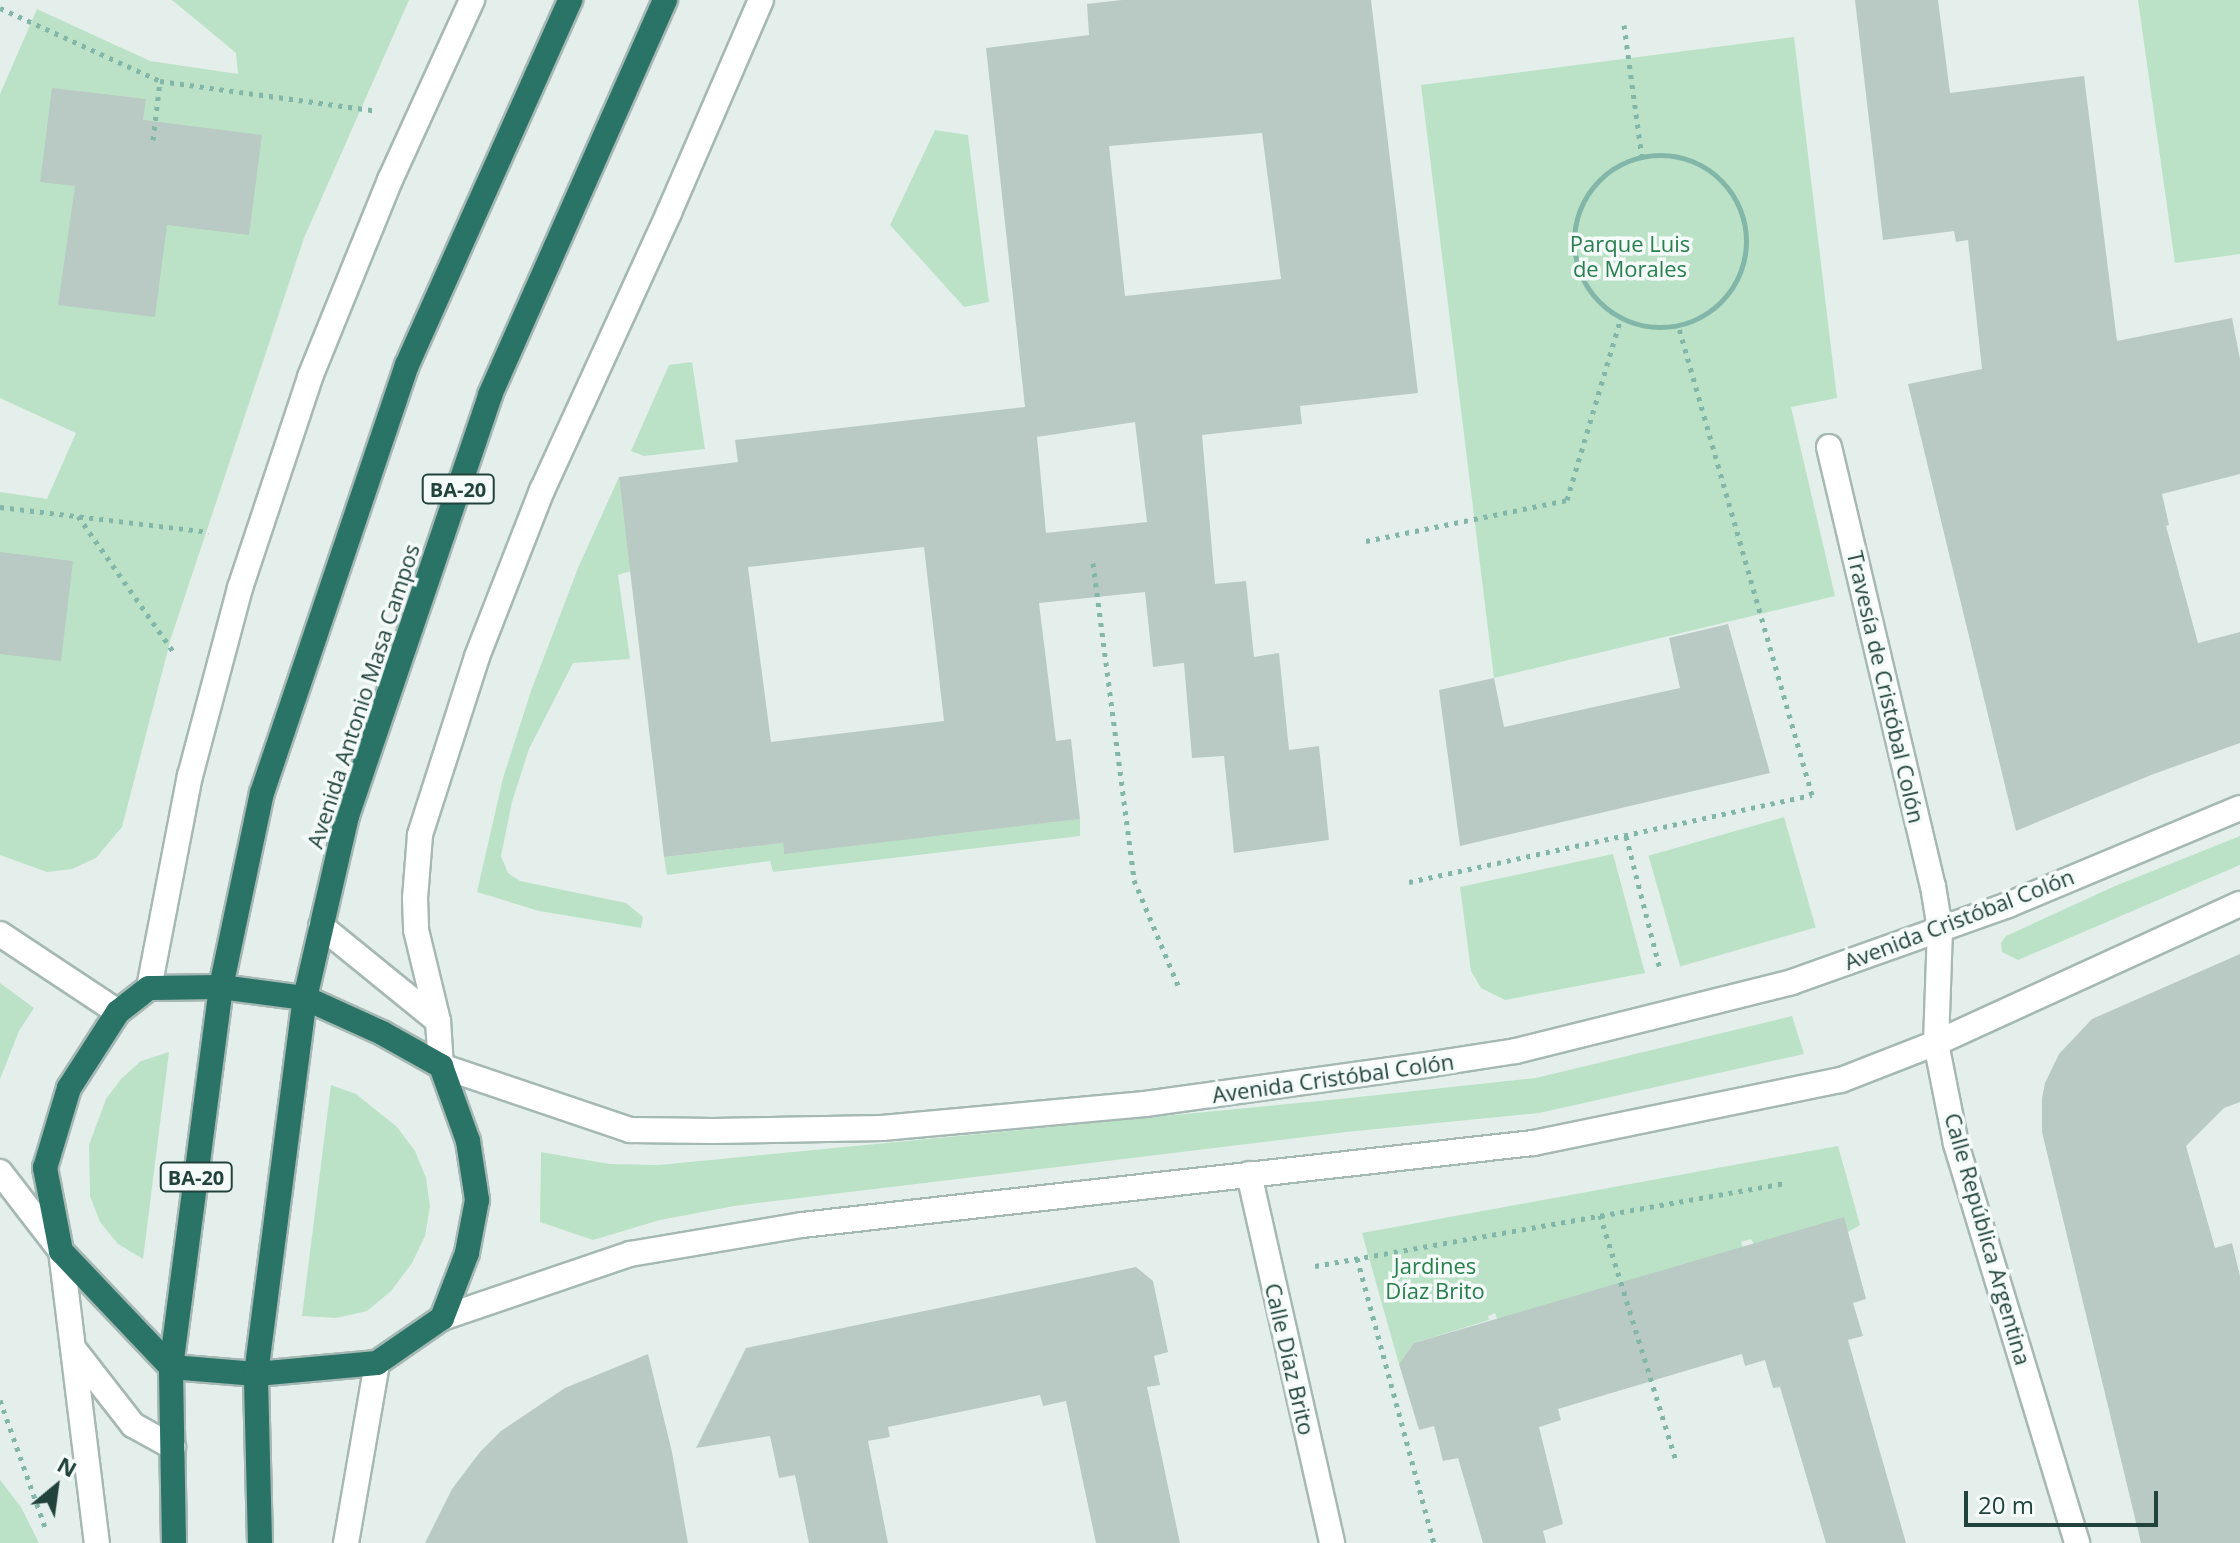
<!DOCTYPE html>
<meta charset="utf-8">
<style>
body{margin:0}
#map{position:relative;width:2240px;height:1543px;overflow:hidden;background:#e4efeb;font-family:"Open Sans",sans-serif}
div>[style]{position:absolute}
.green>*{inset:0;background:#bbe2c7;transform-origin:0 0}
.building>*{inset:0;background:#b9cac4}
.path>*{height:5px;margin-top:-2.5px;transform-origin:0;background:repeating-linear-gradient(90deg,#81b6a8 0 4px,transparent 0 10px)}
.path>.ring{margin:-2.5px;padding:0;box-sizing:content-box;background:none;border:5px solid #81b6a8;border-radius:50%}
.roads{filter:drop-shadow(2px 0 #a6b8b3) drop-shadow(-2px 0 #a6b8b3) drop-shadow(0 2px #a6b8b3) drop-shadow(0 -2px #a6b8b3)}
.street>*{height:24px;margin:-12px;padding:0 12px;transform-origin:12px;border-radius:12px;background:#fff}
.highway>*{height:24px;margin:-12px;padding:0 12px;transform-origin:12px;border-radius:12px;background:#297367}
span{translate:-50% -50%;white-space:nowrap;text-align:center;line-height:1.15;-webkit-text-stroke:7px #f5fbf8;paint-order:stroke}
.shield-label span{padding:2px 6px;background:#f5fbf8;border:2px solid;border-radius:6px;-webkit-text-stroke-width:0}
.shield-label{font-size:20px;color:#21433c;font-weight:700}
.park-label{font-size:22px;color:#267f4d}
.street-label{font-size:22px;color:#21433c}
.north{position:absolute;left:16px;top:1447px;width:80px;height:80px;-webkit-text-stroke:6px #f5fbf8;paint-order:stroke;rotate:29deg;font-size:22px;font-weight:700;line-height:32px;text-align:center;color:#21433c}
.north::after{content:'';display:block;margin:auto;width:28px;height:36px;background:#21433c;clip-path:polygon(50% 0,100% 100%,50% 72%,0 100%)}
.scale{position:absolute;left:1964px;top:1491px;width:194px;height:36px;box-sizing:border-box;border:4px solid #21433c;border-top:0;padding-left:10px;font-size:24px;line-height:28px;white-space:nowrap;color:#21433c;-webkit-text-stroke:6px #f5fbf8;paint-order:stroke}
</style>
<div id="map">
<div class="green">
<i style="clip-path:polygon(172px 0,409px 0,304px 238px,171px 638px,122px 827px,96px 858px,72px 869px,47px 872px,0 855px,0 492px,47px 499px,76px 433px,0 398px,0 94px,37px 9px,150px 61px,238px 74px,236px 53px)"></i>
<i style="clip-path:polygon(2138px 0,2240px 0,2240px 254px,2175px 263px)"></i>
<i style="clip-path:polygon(1794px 37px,1837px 398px,1791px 407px,1835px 596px,1494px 678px,1421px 85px)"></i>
<i style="clip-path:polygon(935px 130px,968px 135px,989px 302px,964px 307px,890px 225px)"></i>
<i style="clip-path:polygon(692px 362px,705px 449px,644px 456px,631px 451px,669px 365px)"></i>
<i style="clip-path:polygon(619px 477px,631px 571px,618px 575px,630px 659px,573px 663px,529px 749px,512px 802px,501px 856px,508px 873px,520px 881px,626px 903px,643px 917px,641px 928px,539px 911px,477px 892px,503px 778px,531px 691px,578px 568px)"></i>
<i style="left:1784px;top:817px;width:115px;height:141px;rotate:74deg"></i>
<i style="clip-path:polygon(1080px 819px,1080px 836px,773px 872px,770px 861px,667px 875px,664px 857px,783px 843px,784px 853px)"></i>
<i style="clip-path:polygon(2240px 836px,2240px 865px,2018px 960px,2002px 952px,2001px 943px,2006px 936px,2115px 886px)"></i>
<i style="clip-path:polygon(1613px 854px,1645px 973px,1505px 1000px,1481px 988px,1471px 971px,1460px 887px)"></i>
<i style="clip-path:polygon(0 983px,34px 1008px,19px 1031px,0 1079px)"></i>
<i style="clip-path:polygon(1792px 1016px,1804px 1054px,1539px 1113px,1346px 1132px,734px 1206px,660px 1220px,593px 1240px,540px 1222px,541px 1152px,609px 1164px,659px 1165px,1340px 1099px,1536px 1078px)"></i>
<i style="clip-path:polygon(169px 1052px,143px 1259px,118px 1244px,100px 1222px,90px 1196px,89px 1145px,106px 1099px,121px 1079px,141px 1061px)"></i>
<i style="clip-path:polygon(331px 1085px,356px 1094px,397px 1127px,415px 1151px,426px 1178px,430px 1207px,425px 1236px,412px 1263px,391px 1291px,367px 1311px,336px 1318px,302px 1316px)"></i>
<i style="clip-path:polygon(1838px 1146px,1860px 1225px,1848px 1232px,1754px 1244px,1751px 1239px,1741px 1242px,1745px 1254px,1499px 1325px,1495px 1313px,1488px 1316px,1489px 1320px,1414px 1343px,1399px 1364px,1362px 1233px)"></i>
<i style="clip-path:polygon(0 1480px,21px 1507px,39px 1543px,0 1543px)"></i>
</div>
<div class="building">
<i style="clip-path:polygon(evenodd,1122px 0,1371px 0,1418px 393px,1300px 406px,1302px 424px,1202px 435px,1215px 584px,1246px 581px,1254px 657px,1279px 653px,1289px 750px,1319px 746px,1329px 840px,1234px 853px,1224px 756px,1192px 758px,1184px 663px,1153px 667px,1145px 592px,1039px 603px,1056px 741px,1071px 739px,1080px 819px,784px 854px,783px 843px,664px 857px,619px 477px,738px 462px,735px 440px,1025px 407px,986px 48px,1089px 35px,1087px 4px,1122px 0,1262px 133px,1281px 279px,1125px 296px,1109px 146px,1262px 133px,1122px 0,1135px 422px,1147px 522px,1046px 533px,1037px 437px,1135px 422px,1122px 0,924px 547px,944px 721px,771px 742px,748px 567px,924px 547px)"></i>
<i style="clip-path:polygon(1855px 0,1938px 0,1950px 93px,2084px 76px,2117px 341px,2232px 318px,2240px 359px,2240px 474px,2162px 494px,2169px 525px,2166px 526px,2198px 643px,2240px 632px,2240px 743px,2151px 775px,2016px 831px,1908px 384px,1982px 369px,1968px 240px,1956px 242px,1954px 231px,1883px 240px)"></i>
<i style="clip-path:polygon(52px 88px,146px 99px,143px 120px,262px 135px,249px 235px,167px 225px,155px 317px,58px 305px,75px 186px,40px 182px)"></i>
<i style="clip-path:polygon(0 552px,73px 561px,61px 661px,0 654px)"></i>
<i style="clip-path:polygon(1728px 624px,1770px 773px,1460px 846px,1439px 690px,1494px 678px,1504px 727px,1680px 688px,1669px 638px)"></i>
<i style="clip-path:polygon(2240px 954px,2240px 1102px,2224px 1108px,2186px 1146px,2215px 1248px,2232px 1243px,2240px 1276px,2240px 1543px,2141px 1543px,2042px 1132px,2042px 1098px,2045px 1083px,2059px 1054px,2092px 1019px)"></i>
<i style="clip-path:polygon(1844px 1217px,1866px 1299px,1853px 1303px,1863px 1336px,1848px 1340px,1906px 1543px,1826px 1543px,1780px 1387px,1773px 1388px,1765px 1360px,1745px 1366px,1742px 1354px,1558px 1409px,1561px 1420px,1539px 1427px,1563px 1524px,1543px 1531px,1546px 1543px,1483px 1543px,1458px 1458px,1443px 1461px,1434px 1426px,1419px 1430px,1399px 1364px,1414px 1343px)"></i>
<i style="clip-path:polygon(1136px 1267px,1153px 1281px,1168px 1352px,1154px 1356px,1160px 1385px,1147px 1387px,1180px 1543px,1096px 1543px,1066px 1401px,1043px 1406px,1040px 1395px,888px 1427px,890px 1437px,868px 1441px,888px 1543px,809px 1543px,795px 1475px,779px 1478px,770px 1436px,696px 1448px,746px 1348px)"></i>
<i style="clip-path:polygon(648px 1354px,672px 1452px,688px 1543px,425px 1543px,452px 1489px,480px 1452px,501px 1431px,565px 1388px)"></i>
</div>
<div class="path">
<i style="left:0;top:8px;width:176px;rotate:24.5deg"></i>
<i style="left:160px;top:81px;width:215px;rotate:7.8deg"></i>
<i style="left:1624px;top:25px;width:134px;rotate:82.3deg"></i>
<i style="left:153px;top:140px;width:59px;rotate:-83.2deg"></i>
<i class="ring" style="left:1574px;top:155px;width:167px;height:167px"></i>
<i style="left:0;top:507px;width:210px;rotate:6.8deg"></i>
<i style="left:78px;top:516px;width:169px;rotate:54.9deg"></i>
<i style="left:1366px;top:541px;width:205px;rotate:-11.5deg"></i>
<i style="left:1567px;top:500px;width:190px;rotate:-73.5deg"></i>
<i style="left:1093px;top:563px;width:320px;rotate:82.6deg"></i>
<i style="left:1134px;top:880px;width:114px;rotate:67.3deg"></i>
<i style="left:1626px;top:836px;width:137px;rotate:75.7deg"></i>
<i style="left:1409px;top:882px;width:412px;rotate:-12.2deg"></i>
<i style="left:1812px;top:795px;width:488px;rotate:-105.9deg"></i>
<i style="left:1600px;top:1215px;width:254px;rotate:72.8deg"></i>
<i style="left:1357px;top:1258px;width:295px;rotate:74.9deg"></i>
<i style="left:1315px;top:1266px;width:479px;rotate:-10deg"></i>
<i style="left:0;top:1400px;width:135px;rotate:70.5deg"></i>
</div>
<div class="roads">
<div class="street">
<i style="left:761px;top:0;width:232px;rotate:113.4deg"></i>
<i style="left:669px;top:213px;width:305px;rotate:114.6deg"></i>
<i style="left:542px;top:490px;width:179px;rotate:111.3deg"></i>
<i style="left:477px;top:657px;width:187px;rotate:107.8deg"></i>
<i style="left:420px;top:835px;width:63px;rotate:94.5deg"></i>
<i style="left:415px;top:898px;width:32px;rotate:88deg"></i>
<i style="left:416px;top:930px;width:94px;rotate:76.4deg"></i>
<i style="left:438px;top:1021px;width:45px;rotate:86.2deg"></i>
<i style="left:441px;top:1066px;width:200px;rotate:18.7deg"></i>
<i style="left:630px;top:1130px;width:84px;rotate:0.7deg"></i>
<i style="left:714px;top:1131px;width:168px;rotate:-1deg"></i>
<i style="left:882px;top:1128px;width:264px;rotate:-5.2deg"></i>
<i style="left:1145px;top:1104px;width:290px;rotate:-7.9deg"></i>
<i style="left:1432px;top:1064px;width:85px;rotate:-8.8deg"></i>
<i style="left:1516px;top:1051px;width:284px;rotate:-14deg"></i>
<i style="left:1792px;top:982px;width:229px;rotate:-19.6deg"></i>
<i style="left:2008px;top:905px;width:251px;rotate:-22.7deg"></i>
<i style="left:1829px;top:447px;width:451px;rotate:76.7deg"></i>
<i style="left:1933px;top:886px;width:44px;rotate:80.8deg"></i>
<i style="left:1940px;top:929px;width:114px;rotate:92deg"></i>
<i style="left:1936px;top:1043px;width:103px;rotate:78.8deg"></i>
<i style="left:1956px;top:1144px;width:417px;rotate:73.1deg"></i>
<i style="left:321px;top:926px;width:151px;rotate:39.1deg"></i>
<i style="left:0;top:934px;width:141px;rotate:33.5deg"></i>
<i style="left:149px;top:988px;width:216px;rotate:-79.1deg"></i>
<i style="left:190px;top:776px;width:195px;rotate:-75.1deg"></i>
<i style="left:240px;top:588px;width:222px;rotate:-71.6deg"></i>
<i style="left:310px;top:377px;width:213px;rotate:-67.9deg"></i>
<i style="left:390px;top:180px;width:198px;rotate:-65.5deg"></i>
<i style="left:0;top:1172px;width:100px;rotate:52.3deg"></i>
<i style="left:61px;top:1251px;width:294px;rotate:83deg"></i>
<i style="left:1249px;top:1174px;width:378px;rotate:77.3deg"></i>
<i style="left:442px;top:1318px;width:199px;rotate:-18.8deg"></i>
<i style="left:630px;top:1254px;width:174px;rotate:-9.6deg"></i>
<i style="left:802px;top:1225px;width:736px;rotate:-6.4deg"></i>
<i style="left:1533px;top:1143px;width:314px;rotate:-11.6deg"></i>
<i style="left:1841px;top:1080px;width:102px;rotate:-21.3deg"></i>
<i style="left:1936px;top:1043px;width:334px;rotate:-24.6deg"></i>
<i style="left:76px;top:1352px;width:93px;rotate:52deg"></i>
<i style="left:133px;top:1425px;width:46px;rotate:28.8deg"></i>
<i style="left:346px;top:1543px;width:183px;rotate:-80.2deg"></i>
</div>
<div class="highway">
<i style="left:221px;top:987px;width:85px;rotate:7.5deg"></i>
<i style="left:305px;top:998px;width:85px;rotate:24.4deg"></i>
<i style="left:382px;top:1033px;width:68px;rotate:29.2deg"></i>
<i style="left:441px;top:1066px;width:80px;rotate:70.2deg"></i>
<i style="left:468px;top:1141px;width:60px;rotate:81.3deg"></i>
<i style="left:477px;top:1200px;width:54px;rotate:100.7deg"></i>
<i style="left:467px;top:1253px;width:70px;rotate:111deg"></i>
<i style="left:442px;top:1318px;width:79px;rotate:145.3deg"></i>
<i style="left:377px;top:1363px;width:121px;rotate:174.8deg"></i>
<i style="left:256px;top:1374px;width:85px;rotate:-175.3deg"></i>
<i style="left:171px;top:1367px;width:160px;rotate:-133.5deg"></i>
<i style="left:61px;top:1251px;width:85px;rotate:-100.9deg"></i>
<i style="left:45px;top:1168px;width:84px;rotate:-73.3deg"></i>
<i style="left:69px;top:1088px;width:90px;rotate:-57.2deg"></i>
<i style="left:118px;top:1012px;width:39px;rotate:-38deg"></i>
<i style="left:149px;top:988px;width:72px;rotate:-0.8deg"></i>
<i style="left:174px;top:1543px;width:176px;rotate:-91deg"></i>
<i style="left:171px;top:1367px;width:383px;rotate:-82.5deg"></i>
<i style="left:221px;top:987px;width:198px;rotate:-78.1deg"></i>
<i style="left:262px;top:793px;width:452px;rotate:-71.3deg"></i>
<i style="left:407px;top:365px;width:400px;rotate:-65.9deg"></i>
<i style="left:260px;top:1543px;width:169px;rotate:-91.4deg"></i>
<i style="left:256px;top:1374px;width:379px;rotate:-82.6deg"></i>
<i style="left:305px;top:998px;width:187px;rotate:-77deg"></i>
<i style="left:347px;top:816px;width:445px;rotate:-71.2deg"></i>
<i style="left:490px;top:395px;width:432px;rotate:-66.1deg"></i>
</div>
</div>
<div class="shield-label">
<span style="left:458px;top:489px">BA-20</span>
<span style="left:196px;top:1177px">BA-20</span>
</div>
<div class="park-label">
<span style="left:1630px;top:256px">Parque Luis<br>de Morales</span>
<span style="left:1435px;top:1278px">Jardines<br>Díaz Brito</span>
</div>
<div class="street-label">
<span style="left:1886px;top:687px;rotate:77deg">Travesía de Cristóbal Colón</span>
<span style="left:363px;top:696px;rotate:-72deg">Avenida Antonio Masa Campos</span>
<span style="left:1959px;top:919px;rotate:-21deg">Avenida Cristóbal Colón</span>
<span style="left:1333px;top:1078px;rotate:-8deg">Avenida Cristóbal Colón</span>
<span style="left:1988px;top:1239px;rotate:74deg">Calle República Argentina</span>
<span style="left:1290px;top:1359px;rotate:77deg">Calle Díaz Brito</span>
</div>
<div class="north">N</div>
<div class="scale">20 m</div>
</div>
